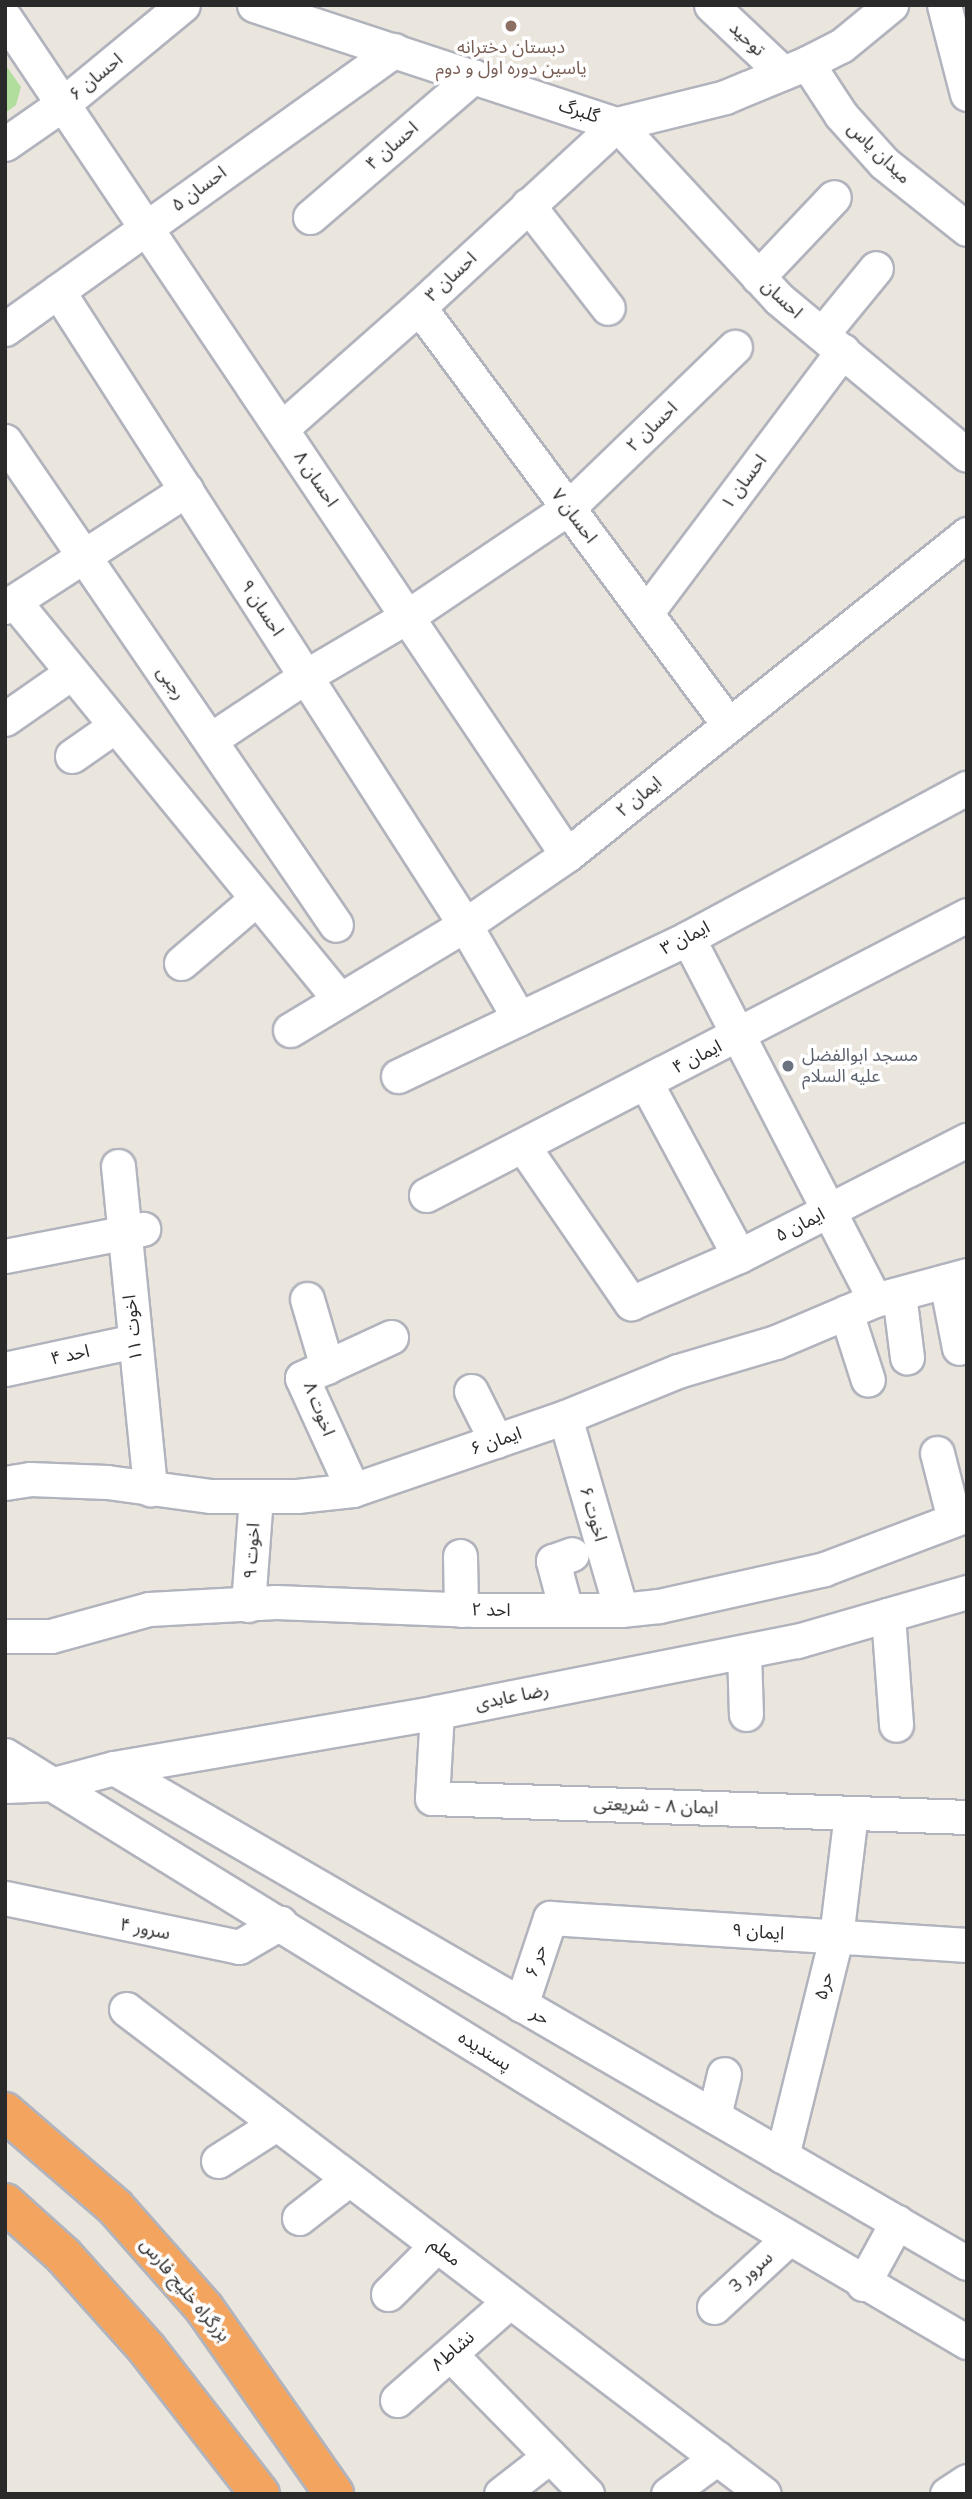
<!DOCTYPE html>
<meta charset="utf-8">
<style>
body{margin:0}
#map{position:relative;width:972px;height:2499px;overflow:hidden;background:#ebe6dd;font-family:"Nunito Sans","Noto Sans Arabic",sans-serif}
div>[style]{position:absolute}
.green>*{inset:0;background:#b1de9d}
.roads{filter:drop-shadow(2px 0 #b1b3bd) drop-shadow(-2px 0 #b1b3bd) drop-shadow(0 2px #b1b3bd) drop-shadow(0 -2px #b1b3bd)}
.minor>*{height:33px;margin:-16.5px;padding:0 16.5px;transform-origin:16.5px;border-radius:16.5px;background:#fff}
.highway>*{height:38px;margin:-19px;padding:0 19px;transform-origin:19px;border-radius:19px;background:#f3a560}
.dots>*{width:19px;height:19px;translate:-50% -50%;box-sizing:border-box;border:4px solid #fff;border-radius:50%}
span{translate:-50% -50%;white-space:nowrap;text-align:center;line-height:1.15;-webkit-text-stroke:7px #fff;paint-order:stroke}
.street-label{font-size:18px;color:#2a2a2a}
.education-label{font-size:18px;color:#785e54}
.worship-label{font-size:18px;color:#5b616d}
.left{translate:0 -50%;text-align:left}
.frame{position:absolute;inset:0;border:7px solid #2a2a2a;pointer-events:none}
</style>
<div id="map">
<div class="green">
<i style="clip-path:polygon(5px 64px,21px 87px,16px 105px,5px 113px)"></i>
</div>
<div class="roads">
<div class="minor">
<i style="left:254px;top:5px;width:382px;rotate:18.2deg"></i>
<i style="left:617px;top:124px;width:111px;rotate:-14deg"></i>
<i style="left:725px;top:97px;width:89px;rotate:-22.5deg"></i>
<i style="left:807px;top:63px;width:38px;rotate:-27deg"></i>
<i style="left:841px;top:46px;width:65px;rotate:-39.4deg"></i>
<i style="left:711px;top:5px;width:99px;rotate:43.4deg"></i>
<i style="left:944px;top:5px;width:92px;rotate:75.5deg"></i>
<i style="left:5px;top:18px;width:1008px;rotate:56.12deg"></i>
<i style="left:807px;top:63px;width:62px;rotate:56.8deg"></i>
<i style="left:841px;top:115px;width:64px;rotate:48.1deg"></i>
<i style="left:884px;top:163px;width:106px;rotate:38.5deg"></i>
<i style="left:5px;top:144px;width:72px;rotate:-34.8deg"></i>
<i style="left:64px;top:103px;width:154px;rotate:-39.5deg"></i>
<i style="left:528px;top:205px;width:130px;rotate:52.2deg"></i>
<i style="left:310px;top:217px;width:216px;rotate:-40.7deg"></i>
<i style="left:758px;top:277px;width:110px;rotate:-46.5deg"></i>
<i style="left:58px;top:291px;width:753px;rotate:57.3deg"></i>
<i style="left:465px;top:925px;width:108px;rotate:59.9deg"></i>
<i style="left:419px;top:307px;width:520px;rotate:53.44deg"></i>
<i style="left:5px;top:329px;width:479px;rotate:-35.6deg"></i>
<i style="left:822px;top:334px;width:85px;rotate:-50.7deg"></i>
<i style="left:282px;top:428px;width:183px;rotate:-41.5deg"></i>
<i style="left:419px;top:307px;width:270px;rotate:-42.7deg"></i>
<i style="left:617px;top:124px;width:238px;rotate:47.2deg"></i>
<i style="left:779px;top:299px;width:244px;rotate:39.7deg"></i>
<i style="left:5px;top:441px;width:586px;rotate:55.63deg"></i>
<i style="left:14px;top:601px;width:515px;rotate:50.75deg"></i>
<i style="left:5px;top:607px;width:216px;rotate:-32.9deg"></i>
<i style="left:646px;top:613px;width:328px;rotate:-53.1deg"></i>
<i style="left:5px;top:719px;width:80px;rotate:-34.9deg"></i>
<i style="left:210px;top:740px;width:115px;rotate:-33.7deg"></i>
<i style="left:306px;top:676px;width:118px;rotate:-30.5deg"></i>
<i style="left:408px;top:616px;width:193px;rotate:-34deg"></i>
<i style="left:568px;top:508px;width:232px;rotate:-44deg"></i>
<i style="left:72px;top:756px;width:52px;rotate:-34.9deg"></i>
<i style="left:688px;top:938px;width:407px;rotate:62.7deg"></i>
<i style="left:181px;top:963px;width:99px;rotate:-40.5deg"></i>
<i style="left:290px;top:1030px;width:204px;rotate:-31deg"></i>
<i style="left:465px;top:925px;width:124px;rotate:-34.5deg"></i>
<i style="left:567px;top:855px;width:513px;rotate:-38.75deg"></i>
<i style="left:398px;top:1076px;width:321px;rotate:-25.4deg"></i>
<i style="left:688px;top:938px;width:317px;rotate:-28.3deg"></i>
<i style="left:646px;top:1083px;width:196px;rotate:61.7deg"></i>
<i style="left:523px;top:1146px;width:191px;rotate:55.5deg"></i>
<i style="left:631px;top:1303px;width:118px;rotate:-23.5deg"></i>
<i style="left:739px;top:1256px;width:256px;rotate:-27deg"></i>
<i style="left:118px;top:1166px;width:325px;rotate:84.3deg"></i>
<i style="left:426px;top:1195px;width:609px;rotate:-27.36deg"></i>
<i style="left:5px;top:1256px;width:141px;rotate:-11.1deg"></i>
<i style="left:946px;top:1281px;width:68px;rotate:79deg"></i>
<i style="left:899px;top:1294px;width:64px;rotate:82.8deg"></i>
<i style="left:307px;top:1299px;width:71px;rotate:73.6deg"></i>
<i style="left:846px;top:1312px;width:71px;rotate:72.1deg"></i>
<i style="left:5px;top:1369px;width:132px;rotate:-12.2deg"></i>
<i style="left:471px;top:1391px;width:56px;rotate:63.4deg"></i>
<i style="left:565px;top:1417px;width:201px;rotate:73.8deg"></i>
<i style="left:937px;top:1453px;width:68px;rotate:75.6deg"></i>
<i style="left:5px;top:1483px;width:25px;rotate:-9deg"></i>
<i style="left:30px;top:1479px;width:77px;rotate:2.2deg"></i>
<i style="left:107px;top:1482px;width:105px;rotate:7.7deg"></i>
<i style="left:211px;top:1496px;width:86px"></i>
<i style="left:297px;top:1496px;width:56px;rotate:-6.1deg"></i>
<i style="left:353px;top:1490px;width:224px;rotate:-19deg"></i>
<i style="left:565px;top:1417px;width:122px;rotate:-22.2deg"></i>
<i style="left:678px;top:1371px;width:102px;rotate:-16.5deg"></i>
<i style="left:776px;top:1342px;width:108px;rotate:-23deg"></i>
<i style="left:875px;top:1300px;width:95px;rotate:-15.2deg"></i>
<i style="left:353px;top:1490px;width:123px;rotate:-114.5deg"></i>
<i style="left:302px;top:1378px;width:98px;rotate:-24.7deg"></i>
<i style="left:460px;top:1556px;width:54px;rotate:88.9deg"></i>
<i style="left:248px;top:1605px;width:109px;rotate:-85.8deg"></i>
<i style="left:566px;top:1610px;width:51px;rotate:-104.9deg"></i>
<i style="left:553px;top:1561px;width:20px;rotate:-20deg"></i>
<i style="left:888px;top:1615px;width:110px;rotate:85.8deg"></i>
<i style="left:5px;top:1636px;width:46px"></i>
<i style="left:51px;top:1636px;width:102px;rotate:-15.4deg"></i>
<i style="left:149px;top:1609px;width:127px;rotate:-3.2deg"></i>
<i style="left:276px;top:1602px;width:200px;rotate:2.3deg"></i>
<i style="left:476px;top:1610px;width:145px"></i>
<i style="left:621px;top:1610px;width:38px;rotate:-6deg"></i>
<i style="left:659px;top:1606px;width:169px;rotate:-12.6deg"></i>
<i style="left:824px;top:1569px;width:153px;rotate:-20.7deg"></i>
<i style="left:744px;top:1652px;width:62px;rotate:88.2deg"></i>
<i style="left:437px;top:1712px;width:86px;rotate:93.3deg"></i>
<i style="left:432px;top:1798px;width:535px;rotate:2.03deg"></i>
<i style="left:5px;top:1755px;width:845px;rotate:31.7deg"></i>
<i style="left:724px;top:2199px;width:282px;rotate:30.5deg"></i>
<i style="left:114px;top:1768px;width:986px;rotate:30.13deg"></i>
<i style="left:5px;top:1786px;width:49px;rotate:-2.3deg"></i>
<i style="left:54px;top:1784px;width:62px;rotate:-14.9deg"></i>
<i style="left:114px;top:1768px;width:328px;rotate:-9.8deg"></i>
<i style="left:437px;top:1712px;width:367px;rotate:-11.2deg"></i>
<i style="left:797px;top:1641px;width:177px;rotate:-16.1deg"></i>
<i style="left:5px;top:1898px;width:239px;rotate:11.8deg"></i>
<i style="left:239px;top:1947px;width:48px;rotate:-30.3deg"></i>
<i style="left:521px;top:2005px;width:92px;rotate:-71.6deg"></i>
<i style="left:550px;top:1918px;width:418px;rotate:3.7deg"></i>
<i style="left:126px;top:2009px;width:801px;rotate:37.24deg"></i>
<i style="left:714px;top:2116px;width:43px;rotate:-76.6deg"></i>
<i style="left:782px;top:2156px;width:226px;rotate:-76.1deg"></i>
<i style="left:836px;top:1937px;width:125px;rotate:-83.1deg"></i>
<i style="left:218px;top:2161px;width:69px;rotate:-32.5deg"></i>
<i style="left:299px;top:2218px;width:63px;rotate:-38deg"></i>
<i style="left:863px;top:2284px;width:71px;rotate:-61.3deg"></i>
<i style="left:388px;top:2294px;width:69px;rotate:-45deg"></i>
<i style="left:714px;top:2307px;width:102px;rotate:-42.6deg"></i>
<i style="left:450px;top:2354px;width:196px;rotate:45.6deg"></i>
<i style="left:397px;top:2400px;width:150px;rotate:-41.2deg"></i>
<i style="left:501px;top:2494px;width:62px;rotate:-37.8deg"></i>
<i style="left:668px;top:2494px;width:61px;rotate:-36.3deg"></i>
<i style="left:947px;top:2494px;width:24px;rotate:-33deg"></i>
</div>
<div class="highway">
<i style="left:5px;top:2112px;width:145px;rotate:40.8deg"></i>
<i style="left:115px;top:2207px;width:135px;rotate:48.6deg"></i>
<i style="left:204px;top:2308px;width:227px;rotate:55deg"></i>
<i style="left:5px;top:2203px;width:78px;rotate:41.9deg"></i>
<i style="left:63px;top:2255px;width:126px;rotate:48.2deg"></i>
<i style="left:147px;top:2349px;width:184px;rotate:52.1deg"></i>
</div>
</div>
<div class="dots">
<i style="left:511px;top:26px;background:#8d6e63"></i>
<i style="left:788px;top:1066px;background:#6b7280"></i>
</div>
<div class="street-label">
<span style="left:747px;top:39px;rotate:43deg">توحید</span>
<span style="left:96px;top:77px;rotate:-39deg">احسان ۶</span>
<span style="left:579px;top:111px;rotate:18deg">گلبرگ</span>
<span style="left:392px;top:146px;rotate:-41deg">احسان ۴</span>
<span style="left:879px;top:153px;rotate:44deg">میدان یاس</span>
<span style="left:199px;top:189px;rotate:-36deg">احسان ۵</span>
<span style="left:451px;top:277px;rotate:-43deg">احسان ۳</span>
<span style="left:782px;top:299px;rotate:43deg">احسان</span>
<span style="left:652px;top:427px;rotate:-44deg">احسان ۲</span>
<span style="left:316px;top:479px;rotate:56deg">احسان ۸</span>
<span style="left:744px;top:482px;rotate:-53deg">احسان ۱</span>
<span style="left:574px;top:516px;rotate:53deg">احسان ۷</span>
<span style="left:262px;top:608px;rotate:57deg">احسان ۹</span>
<span style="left:171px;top:683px;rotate:56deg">رجبی</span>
<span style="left:639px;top:797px;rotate:-39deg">ایمان ۲</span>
<span style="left:685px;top:938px;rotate:-27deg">ایمان ۳</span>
<span style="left:697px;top:1057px;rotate:-27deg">ایمان ۴</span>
<span style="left:800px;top:1225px;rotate:-27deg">ایمان ۵</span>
<span style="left:133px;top:1328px;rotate:-96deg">اخوت ۱۱</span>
<span style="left:70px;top:1355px;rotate:-12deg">احد ۴</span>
<span style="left:319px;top:1409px;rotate:69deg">اخوت ۸</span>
<span style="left:496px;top:1441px;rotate:-19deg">ایمان ۶</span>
<span style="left:593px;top:1514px;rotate:74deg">اخوت ۶</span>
<span style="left:252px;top:1551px;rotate:-86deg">اخوت ۹</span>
<span style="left:491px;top:1610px;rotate:1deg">احد ۲</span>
<span style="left:512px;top:1697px;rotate:-11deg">رضا عابدی</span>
<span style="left:656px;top:1806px;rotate:2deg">ایمان ۸ - شریعتی</span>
<span style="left:145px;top:1929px;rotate:11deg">سرور ۴</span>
<span style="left:758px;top:1932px;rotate:4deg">ایمان ۹</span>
<span style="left:536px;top:1961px;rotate:-72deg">حر ۶</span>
<span style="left:824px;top:1986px;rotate:-76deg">حر۵</span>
<span style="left:540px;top:2016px;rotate:30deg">حر</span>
<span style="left:485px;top:2051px;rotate:32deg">پسندیده</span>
<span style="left:445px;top:2252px;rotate:37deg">معلم</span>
<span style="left:751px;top:2272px;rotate:-42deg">سرور 3</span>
<span style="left:185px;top:2290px;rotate:50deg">بزرگراه خلیج فارس</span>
<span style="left:453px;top:2351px;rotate:-41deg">نشاط۸</span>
</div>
<div class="education-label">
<span style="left:511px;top:58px">دبستان دخترانه<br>یاسین دوره اول و دوم</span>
</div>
<div class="worship-label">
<span class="left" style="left:802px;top:1066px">مسجد ابوالفضل<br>علیه السلام</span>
</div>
<div class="frame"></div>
</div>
